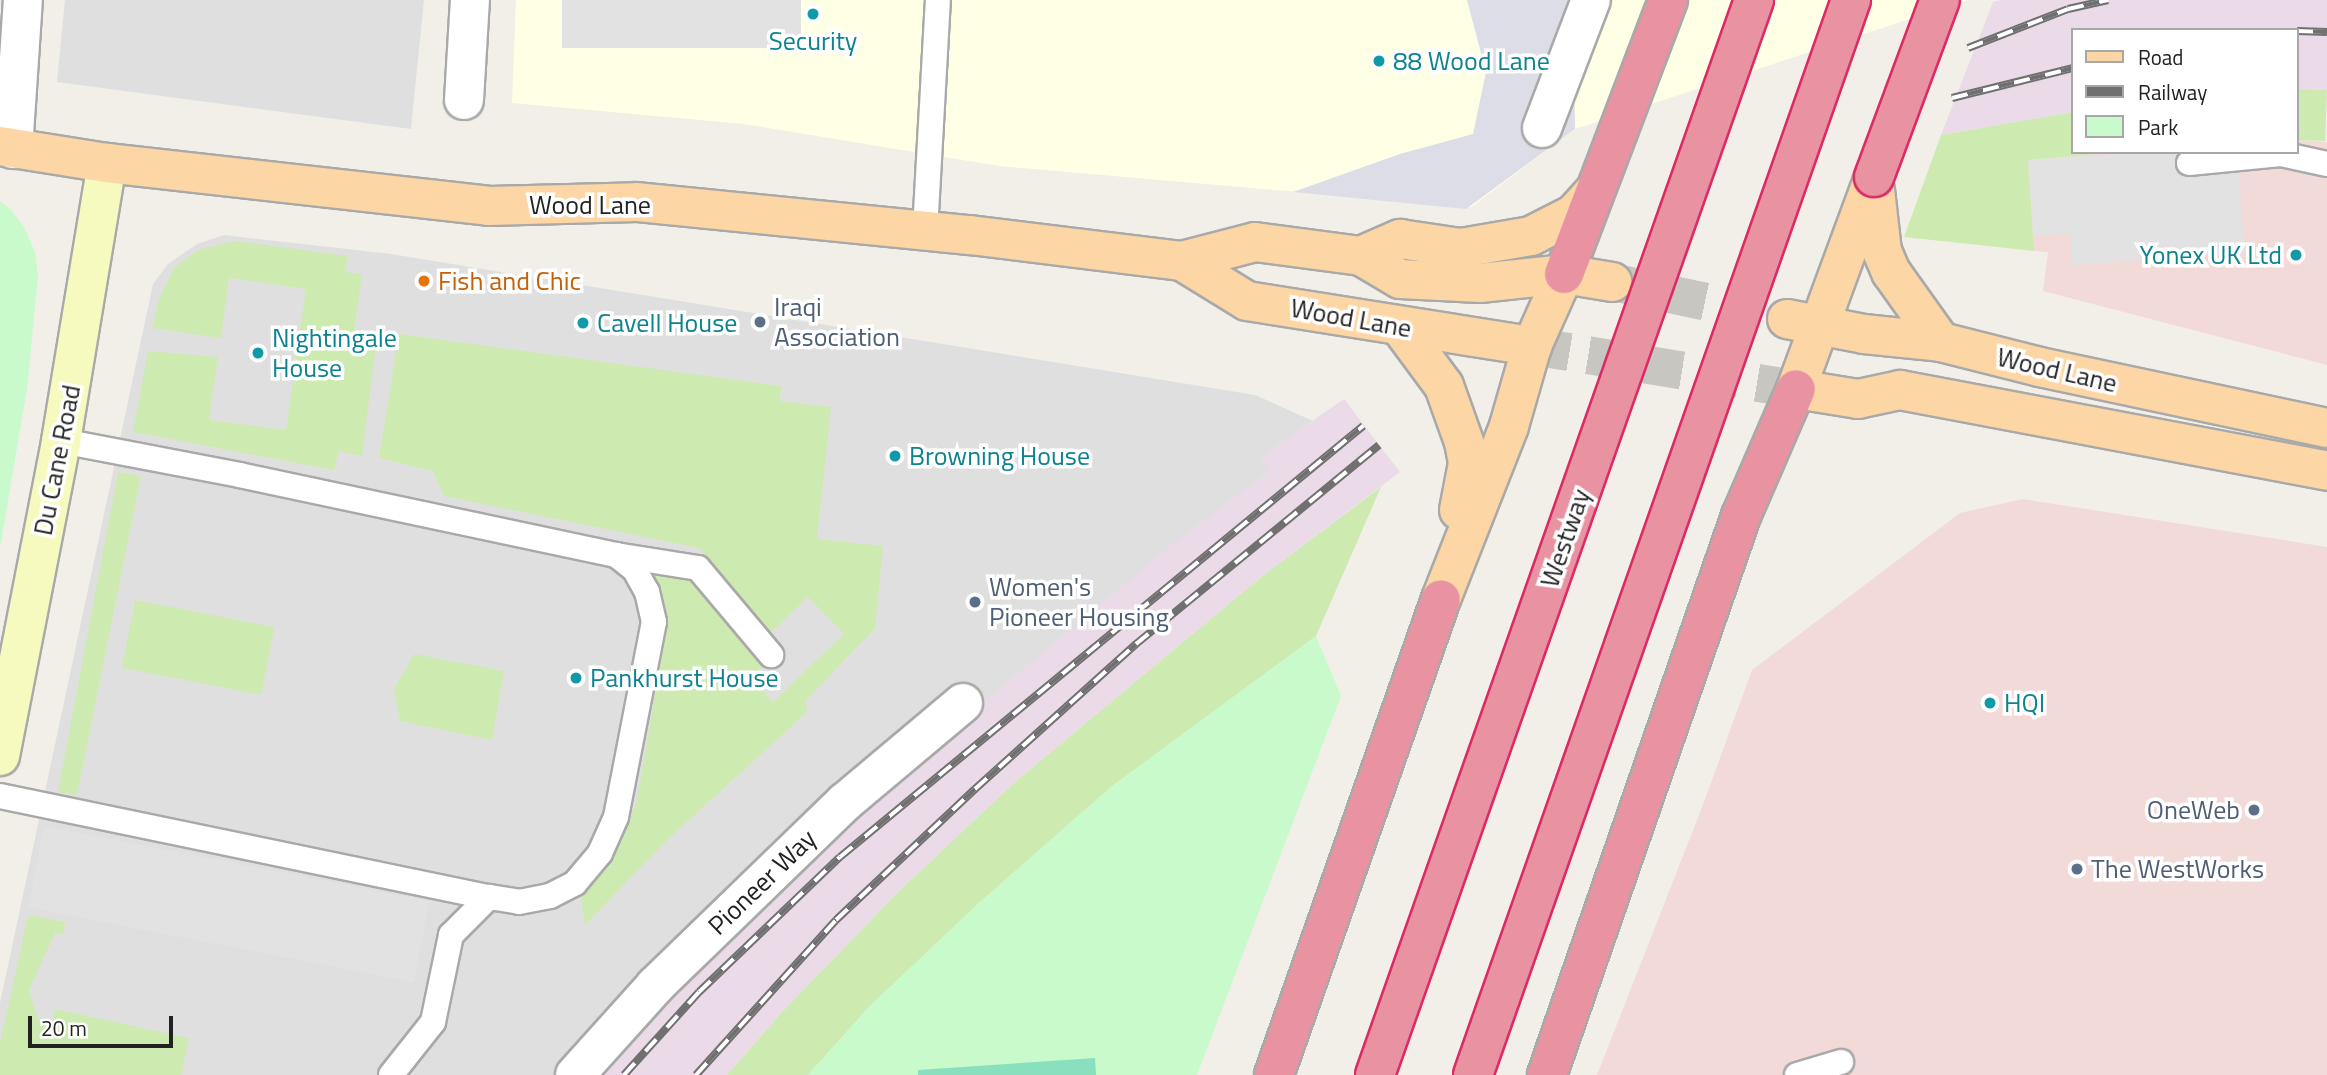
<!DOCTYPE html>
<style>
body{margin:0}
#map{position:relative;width:2327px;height:1075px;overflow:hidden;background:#f2efe9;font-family:"Titillium Web",sans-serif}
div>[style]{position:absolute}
.residential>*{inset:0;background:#e0dfdf}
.commercial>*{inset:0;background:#f2dad9}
.industrial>*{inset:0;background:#ebdbe8}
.education>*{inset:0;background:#ffffe5}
.grass>*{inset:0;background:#cdebb0;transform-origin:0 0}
.park>*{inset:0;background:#c8facc}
.pitch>*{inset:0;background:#88e0be}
.parking>*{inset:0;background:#e2e2e2;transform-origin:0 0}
.plaza>*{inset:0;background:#dddde8}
.primary-tunnel>*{height:38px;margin-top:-19px;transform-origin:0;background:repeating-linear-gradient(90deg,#c8c6c1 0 38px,transparent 0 57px)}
.roads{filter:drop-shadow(2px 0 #a9a9a9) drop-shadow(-2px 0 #a9a9a9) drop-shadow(0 2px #a9a9a9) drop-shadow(0 -2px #a9a9a9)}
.lane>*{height:24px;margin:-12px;padding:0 12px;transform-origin:12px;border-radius:12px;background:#fff}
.street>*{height:38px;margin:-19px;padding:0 19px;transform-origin:19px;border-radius:19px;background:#fff}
.secondary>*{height:38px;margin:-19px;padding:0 19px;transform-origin:19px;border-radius:19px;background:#f7fabf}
.primary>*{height:38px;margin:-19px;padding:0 19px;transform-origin:19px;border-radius:19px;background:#fcd6a4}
.highway>*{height:38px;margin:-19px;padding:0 19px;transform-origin:19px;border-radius:19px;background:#e892a2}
.rail>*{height:8px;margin-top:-4px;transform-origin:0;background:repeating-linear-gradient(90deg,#fff 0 16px,#707070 0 32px);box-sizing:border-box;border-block:2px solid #707070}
.bridges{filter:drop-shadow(2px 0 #dc2a67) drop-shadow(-2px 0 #dc2a67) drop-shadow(0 2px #dc2a67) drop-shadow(0 -2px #dc2a67)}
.highway-bridge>*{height:38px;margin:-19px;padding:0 19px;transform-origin:19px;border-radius:19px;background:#e892a2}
.dots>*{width:19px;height:19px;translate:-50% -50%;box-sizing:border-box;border:4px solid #fff;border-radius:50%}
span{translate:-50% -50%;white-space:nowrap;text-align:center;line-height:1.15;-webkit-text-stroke:7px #fff;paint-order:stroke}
.culture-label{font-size:26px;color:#0d838f}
.left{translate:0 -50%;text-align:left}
.right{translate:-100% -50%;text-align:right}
.street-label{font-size:26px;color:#222}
.food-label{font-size:26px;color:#c56008}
.service-label{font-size:26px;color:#4e5e75}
.legend{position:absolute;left:2071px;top:28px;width:228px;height:126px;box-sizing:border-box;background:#fff;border:2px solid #a7a7a7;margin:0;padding:9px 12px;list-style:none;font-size:21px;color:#222}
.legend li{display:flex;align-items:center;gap:14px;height:35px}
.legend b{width:35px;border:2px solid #a7a7a7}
.scale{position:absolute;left:28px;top:1016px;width:145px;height:32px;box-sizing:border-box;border:4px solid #222;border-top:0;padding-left:9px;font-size:21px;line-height:24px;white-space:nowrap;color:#222;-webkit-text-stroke:5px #fff;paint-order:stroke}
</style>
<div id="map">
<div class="residential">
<i style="clip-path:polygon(65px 0,424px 0,411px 129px,57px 82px)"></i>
<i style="clip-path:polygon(224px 235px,391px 254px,1255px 395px,1313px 421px,1261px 457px,1270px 470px,980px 705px,964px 684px,831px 789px,556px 1075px,0 1075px,0 1003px,153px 284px,168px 264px,197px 244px)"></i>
</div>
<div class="commercial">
<i style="clip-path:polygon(2297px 140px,2327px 142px,2327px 365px,2043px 291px,2048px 252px,2034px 251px,2028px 160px,2118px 152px,2297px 152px)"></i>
<i style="clip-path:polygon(2023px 499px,2327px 547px,2327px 1075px,1597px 1075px,1701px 810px,1752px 670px,1960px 513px)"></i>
</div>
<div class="industrial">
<i style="clip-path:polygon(2001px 0,2327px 0,2327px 90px,2297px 89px,2297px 30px,2073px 30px,2073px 112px,1941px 135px,1993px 2px)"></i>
<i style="clip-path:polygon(1344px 399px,1400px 472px,1260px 578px,1014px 783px,897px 893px,782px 1012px,727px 1075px,593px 1075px,773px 890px,980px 705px,1179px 539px,1269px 471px,1260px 457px)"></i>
</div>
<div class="education">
<i style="clip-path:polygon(516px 0,1968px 0,1575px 129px,1471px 207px,999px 166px,744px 124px,512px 103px)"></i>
</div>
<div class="grass">
<i style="left:2297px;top:89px;width:30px;height:51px;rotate:2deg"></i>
<i style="clip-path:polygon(2073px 112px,2073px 152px,2118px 152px,2029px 160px,2034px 251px,1904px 237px,1941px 135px)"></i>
<i style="clip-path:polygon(235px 241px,348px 256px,345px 272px,362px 274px,353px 341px,376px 344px,362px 456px,339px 451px,334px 470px,133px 432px,148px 351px,218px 357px,209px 420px,286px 430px,306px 289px,229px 278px,221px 338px,152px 328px,159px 299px,174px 268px,198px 250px)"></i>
<i style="clip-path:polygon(399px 334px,781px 386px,780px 401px,831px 407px,817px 539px,883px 546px,875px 629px,806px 700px,807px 712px,666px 841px,585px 925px,580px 893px,627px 829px,637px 800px,667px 627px,663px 604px,648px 577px,652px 569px,691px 575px,766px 663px,751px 678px,773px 702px,844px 634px,808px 597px,771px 632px,699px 548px,444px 496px,433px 471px,379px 458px)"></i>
<i style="clip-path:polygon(118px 472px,141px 476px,77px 795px,58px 792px)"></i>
<i style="clip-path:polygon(1381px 487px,1316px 636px,1111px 787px,980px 902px,869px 1007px,808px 1075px,727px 1075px,782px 1012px,897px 893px,1014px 783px,1260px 578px)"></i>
<i style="left:135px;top:600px;width:142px;height:69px;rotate:11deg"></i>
<i style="clip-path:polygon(414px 654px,504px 671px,492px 740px,400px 721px,394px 689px)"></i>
<i style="clip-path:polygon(28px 915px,65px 922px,63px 934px,55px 933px,29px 990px,38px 1019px,51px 1028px,55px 1009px,189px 1038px,181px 1075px,0 1075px,0 1043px)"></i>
</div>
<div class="park">
<i style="clip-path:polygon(0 201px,12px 211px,24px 227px,35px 252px,38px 277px,27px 389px,0 548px)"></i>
<i style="clip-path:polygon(1316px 636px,1341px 696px,1197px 1075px,808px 1075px,869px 1007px,980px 902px,1111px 787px)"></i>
</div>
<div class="pitch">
<i style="clip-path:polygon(1095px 1058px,1096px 1075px,918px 1075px,918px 1070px)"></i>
</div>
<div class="parking">
<i style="left:562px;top:0;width:239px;height:48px"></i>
<i style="clip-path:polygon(2143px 152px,2238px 152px,2244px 253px,2072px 265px,2070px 234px,2033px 236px,2028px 160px)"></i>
<i style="left:44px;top:826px;width:393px;height:83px;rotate:11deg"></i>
</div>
<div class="plaza">
<i style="clip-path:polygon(1467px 0,1573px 0,1575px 129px,1466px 209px,1293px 192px,1400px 154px,1473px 134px,1486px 72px)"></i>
</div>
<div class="primary-tunnel">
<i style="left:1612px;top:282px;width:179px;rotate:11.9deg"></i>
<i style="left:1532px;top:346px;width:267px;rotate:9.3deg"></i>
</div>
<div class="roads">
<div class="lane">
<i style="left:2189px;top:163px;width:92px;rotate:-5.6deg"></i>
<i style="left:2281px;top:154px;width:47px;rotate:12.3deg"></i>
<i style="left:925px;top:231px;width:231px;rotate:-86.8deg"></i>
<i style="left:616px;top:555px;width:83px;rotate:9deg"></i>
<i style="left:698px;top:568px;width:114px;rotate:50deg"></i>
<i style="left:0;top:796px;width:499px;rotate:11.7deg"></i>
<i style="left:489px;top:897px;width:30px;rotate:9deg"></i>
<i style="left:519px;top:902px;width:32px;rotate:-11deg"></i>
<i style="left:550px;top:896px;width:28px;rotate:-27deg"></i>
<i style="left:575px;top:883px;width:39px;rotate:-50deg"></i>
<i style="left:600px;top:853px;width:39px;rotate:-66deg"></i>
<i style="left:616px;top:817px;width:199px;rotate:-79deg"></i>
<i style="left:654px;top:622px;width:31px;rotate:-103deg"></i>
<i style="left:647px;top:592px;width:26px;rotate:-119deg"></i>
<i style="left:634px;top:569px;width:23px;rotate:-142deg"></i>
<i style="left:616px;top:555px;width:384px;rotate:-168deg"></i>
<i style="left:240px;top:475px;width:182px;rotate:-169.2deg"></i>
<i style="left:391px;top:1075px;width:68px;rotate:-51.6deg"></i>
<i style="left:433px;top:1022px;width:89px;rotate:-78.3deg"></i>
<i style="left:451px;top:935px;width:54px;rotate:-45deg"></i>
<i style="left:1797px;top:1075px;width:46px;rotate:-16.5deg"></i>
</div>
<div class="street">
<i style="left:464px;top:100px;width:100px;rotate:-86.6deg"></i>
<i style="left:1542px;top:128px;width:137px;rotate:-69.1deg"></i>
<i style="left:13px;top:149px;width:149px;rotate:-86.2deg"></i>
<i style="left:575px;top:1075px;width:120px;rotate:-48deg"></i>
<i style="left:655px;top:986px;width:264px;rotate:-44.1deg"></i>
<i style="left:845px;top:802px;width:154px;rotate:-40deg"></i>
</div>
<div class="secondary">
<i style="left:0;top:756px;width:321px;rotate:-79deg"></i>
<i style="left:61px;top:441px;width:282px;rotate:-80.6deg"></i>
</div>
<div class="primary">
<i style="left:0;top:146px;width:108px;rotate:9deg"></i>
<i style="left:107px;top:163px;width:384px;rotate:6.4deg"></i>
<i style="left:489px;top:206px;width:148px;rotate:-1.5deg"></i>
<i style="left:637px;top:202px;width:335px;rotate:5.7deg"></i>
<i style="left:970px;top:235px;width:214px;rotate:7deg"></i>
<i style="left:1182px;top:261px;width:75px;rotate:-14.6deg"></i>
<i style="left:1255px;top:242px;width:107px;rotate:7.5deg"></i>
<i style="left:1361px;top:256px;width:45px;rotate:30.5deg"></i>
<i style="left:1400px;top:279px;width:80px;rotate:2.9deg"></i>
<i style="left:1480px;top:283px;width:84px;rotate:-6.1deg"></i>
<i style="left:1564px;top:274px;width:49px;rotate:9.5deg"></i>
<i style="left:1874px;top:177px;width:226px;rotate:110.2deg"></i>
<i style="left:1796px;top:389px;width:63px;rotate:9.2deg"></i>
<i style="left:1858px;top:399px;width:43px;rotate:-12.1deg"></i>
<i style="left:1900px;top:390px;width:435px;rotate:10.7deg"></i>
<i style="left:1875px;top:190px;width:61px;rotate:83.5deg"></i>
<i style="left:1882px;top:251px;width:23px;rotate:67deg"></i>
<i style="left:1891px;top:272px;width:86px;rotate:54.5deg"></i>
<i style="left:1361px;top:256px;width:43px;rotate:-23.6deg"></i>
<i style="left:1400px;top:239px;width:62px;rotate:8.4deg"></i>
<i style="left:1461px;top:248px;width:71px;rotate:-9.7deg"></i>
<i style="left:1531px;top:236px;width:48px;rotate:-27.1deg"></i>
<i style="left:1574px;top:214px;width:31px;rotate:-48deg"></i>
<i style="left:1182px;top:261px;width:76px;rotate:31.6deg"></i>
<i style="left:1247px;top:301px;width:289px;rotate:9deg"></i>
<i style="left:1787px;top:319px;width:78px;rotate:11deg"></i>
<i style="left:1864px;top:334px;width:77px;rotate:5.9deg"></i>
<i style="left:1941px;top:342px;width:102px;rotate:14.2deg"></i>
<i style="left:2040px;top:367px;width:293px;rotate:12deg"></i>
<i style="left:1401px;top:328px;width:72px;rotate:53.4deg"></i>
<i style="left:1444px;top:386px;width:59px;rotate:70.3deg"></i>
<i style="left:1464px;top:442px;width:21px;rotate:79deg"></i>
<i style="left:1468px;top:463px;width:48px;rotate:100.8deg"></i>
<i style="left:1441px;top:599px;width:186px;rotate:-68.5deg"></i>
<i style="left:1509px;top:426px;width:83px;rotate:-74deg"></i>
<i style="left:1532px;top:346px;width:79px;rotate:-66deg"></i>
</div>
<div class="highway">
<i style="left:1564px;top:274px;width:293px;rotate:-69.2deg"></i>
<i style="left:1274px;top:1075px;width:504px;rotate:-70.67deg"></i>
<i style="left:1547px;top:1075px;width:592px;rotate:-70.86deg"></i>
<i style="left:1741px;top:516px;width:138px;rotate:-66.6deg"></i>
</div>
</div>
<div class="rail">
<i style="left:2297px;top:31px;width:30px;rotate:2deg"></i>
<i style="left:1968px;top:48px;width:107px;rotate:-21.3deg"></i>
<i style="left:2068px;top:9px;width:41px;rotate:-12.7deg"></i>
<i style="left:1952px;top:98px;width:125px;rotate:-13.9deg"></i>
<i style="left:624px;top:1075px;width:112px;rotate:-47.9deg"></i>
<i style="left:699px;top:992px;width:195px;rotate:-43.8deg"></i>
<i style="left:840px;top:857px;width:678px;rotate:-39.49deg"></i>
<i style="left:696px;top:1075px;width:209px;rotate:-47.9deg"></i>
<i style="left:836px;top:920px;width:191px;rotate:-43.3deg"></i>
<i style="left:975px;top:789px;width:217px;rotate:-42deg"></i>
<i style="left:1136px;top:644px;width:314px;rotate:-39.3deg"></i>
</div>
<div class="bridges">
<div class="highway-bridge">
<i style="left:1874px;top:177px;width:189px;rotate:-69.6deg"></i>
<i style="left:1375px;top:1075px;width:1140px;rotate:-70.58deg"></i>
<i style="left:1473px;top:1075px;width:1140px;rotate:-70.63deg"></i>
</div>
</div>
<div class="dots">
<i style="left:813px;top:14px;background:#0f9aa8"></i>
<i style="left:1379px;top:61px;background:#0f9aa8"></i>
<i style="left:2296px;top:255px;background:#0f9aa8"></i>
<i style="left:424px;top:281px;background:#e8710a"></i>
<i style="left:760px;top:322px;background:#5c6f8a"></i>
<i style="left:583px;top:323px;background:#0f9aa8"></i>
<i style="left:258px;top:353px;background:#0f9aa8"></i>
<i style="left:895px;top:456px;background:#0f9aa8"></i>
<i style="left:975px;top:602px;background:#5c6f8a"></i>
<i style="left:576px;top:678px;background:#0f9aa8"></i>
<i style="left:1990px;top:703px;background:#0f9aa8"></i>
<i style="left:2254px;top:810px;background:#5c6f8a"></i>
<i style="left:2077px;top:869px;background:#5c6f8a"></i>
</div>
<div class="culture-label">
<span style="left:813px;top:41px">Security</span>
<span class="left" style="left:1393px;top:61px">88 Wood Lane</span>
<span class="right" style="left:2282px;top:255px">Yonex UK Ltd</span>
<span class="left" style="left:597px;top:323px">Cavell House</span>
<span class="left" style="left:272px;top:353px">Nightingale<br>House</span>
<span class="left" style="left:909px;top:456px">Browning House</span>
<span class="left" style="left:590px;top:678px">Pankhurst House</span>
<span class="left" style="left:2004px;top:703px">HQI</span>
</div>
<div class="street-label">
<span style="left:590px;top:205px">Wood Lane</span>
<span style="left:1351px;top:318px;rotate:10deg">Wood Lane</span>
<span style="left:2057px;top:370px;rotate:13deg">Wood Lane</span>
<span style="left:57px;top:460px;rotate:-79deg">Du Cane Road</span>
<span style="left:1565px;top:538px;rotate:-71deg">Westway</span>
<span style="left:762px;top:882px;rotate:-44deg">Pioneer Way</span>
</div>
<div class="food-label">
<span class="left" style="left:438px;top:281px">Fish and Chic</span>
</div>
<div class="service-label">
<span class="left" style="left:774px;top:322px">Iraqi<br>Association</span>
<span class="left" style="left:989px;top:602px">Women's<br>Pioneer Housing</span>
<span class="right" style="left:2240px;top:810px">OneWeb</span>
<span class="left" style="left:2091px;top:869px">The WestWorks</span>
</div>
<ul class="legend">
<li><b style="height:9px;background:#fcd6a4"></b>Road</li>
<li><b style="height:9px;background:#707070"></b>Railway</li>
<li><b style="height:19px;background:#c8facc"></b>Park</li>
</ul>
<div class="scale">20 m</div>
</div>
